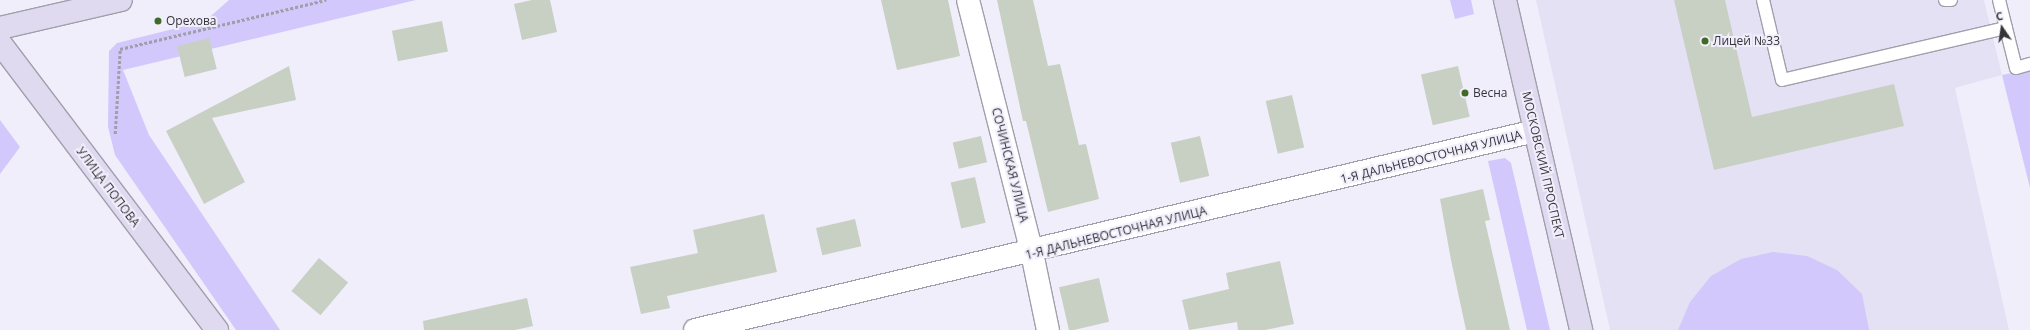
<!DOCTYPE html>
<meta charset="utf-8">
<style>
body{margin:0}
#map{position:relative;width:2030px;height:330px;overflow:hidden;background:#f1eefc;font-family:"Open Sans",sans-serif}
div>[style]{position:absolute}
.built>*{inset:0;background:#e5e1f5}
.green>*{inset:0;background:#d2c8fb}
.building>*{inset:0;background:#c8d0c4;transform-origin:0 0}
.path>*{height:2.5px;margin-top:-1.25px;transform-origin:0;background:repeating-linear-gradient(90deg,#a09ea8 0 3px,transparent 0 5px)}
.roads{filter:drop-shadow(1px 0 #a19fab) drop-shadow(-1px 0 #a19fab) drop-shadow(0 1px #a19fab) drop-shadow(0 -1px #a19fab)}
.lane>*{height:12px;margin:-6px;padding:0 6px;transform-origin:6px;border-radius:6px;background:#fff}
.street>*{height:22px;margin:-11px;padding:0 11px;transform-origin:11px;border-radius:11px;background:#fff}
.secondary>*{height:22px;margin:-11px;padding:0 11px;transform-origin:11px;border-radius:11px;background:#e0daf1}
.dots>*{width:11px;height:11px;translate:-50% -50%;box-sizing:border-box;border:2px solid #f1eefc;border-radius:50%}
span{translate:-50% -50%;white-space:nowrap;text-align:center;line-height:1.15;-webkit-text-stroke:4px #f1eefc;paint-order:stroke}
.poi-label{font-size:12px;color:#353439}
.left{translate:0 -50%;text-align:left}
.street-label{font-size:12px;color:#353439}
.north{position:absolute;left:1982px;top:8px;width:40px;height:40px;-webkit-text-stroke:3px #f1eefc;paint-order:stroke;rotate:347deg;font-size:11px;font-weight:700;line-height:16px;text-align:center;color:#353439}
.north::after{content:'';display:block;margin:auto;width:14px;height:18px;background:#353439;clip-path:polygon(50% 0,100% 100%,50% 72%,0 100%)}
</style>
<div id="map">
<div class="built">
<i style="clip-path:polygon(1536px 0,1984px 0,2002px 75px,1955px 88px,2009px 330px,1610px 330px)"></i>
</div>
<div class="green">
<i style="clip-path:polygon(229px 0,416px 0,123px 70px,149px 135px,280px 330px,236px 330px,115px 155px,108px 127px,109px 51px,117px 43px,205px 21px)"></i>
<i style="clip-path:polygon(1450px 0,1471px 0,1474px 14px,1455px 19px)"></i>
<i style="clip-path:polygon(2030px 69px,2030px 188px,2002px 75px)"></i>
<i style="clip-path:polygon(0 120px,20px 147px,0 174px)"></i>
<i style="clip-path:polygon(1505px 158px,1511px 163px,1550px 330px,1527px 330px,1488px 161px)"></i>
<i style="clip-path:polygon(1773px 252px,1807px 256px,1837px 270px,1862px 294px,1869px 330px,1678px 330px,1690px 302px,1711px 276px,1741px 259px)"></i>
</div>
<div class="building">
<i style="clip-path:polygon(532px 0,550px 0,557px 32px,522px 40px,514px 4px)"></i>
<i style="clip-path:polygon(881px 0,948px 0,960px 56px,897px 70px)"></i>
<i style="clip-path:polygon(997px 0,1033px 0,1048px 66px,1060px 64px,1079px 145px,1086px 144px,1099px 199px,1048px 212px,1026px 121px,1023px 121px)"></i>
<i style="clip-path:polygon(1674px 0,1725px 0,1752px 117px,1894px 84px,1904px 126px,1714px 170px)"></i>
<i style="left:442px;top:21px;width:31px;height:51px;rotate:79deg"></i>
<i style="left:209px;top:38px;width:32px;height:33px;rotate:76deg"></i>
<i style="clip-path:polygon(289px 66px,296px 100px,212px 118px,245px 182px,204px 204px,166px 131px)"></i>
<i style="left:1458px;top:66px;width:52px;height:38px;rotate:77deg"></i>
<i style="left:1292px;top:95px;width:54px;height:27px;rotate:77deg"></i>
<i style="left:981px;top:136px;width:27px;height:29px;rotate:77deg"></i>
<i style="left:1200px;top:136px;width:41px;height:30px;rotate:77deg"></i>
<i style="left:975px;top:177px;width:47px;height:25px;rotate:77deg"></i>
<i style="clip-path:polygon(1483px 189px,1490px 220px,1485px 221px,1510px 330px,1466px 330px,1451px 260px,1440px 199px)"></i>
<i style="clip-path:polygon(764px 214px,777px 272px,667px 296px,670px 308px,641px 314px,630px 267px,698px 253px,693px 230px)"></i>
<i style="left:855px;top:219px;width:28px;height:40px;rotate:77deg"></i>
<i style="left:319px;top:258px;width:38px;height:43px;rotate:40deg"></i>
<i style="clip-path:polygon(1280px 261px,1294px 324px,1265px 330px,1238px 330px,1237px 322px,1189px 330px,1182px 300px,1229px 289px,1226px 273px)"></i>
<i style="left:1099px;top:278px;width:45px;height:41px;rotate:77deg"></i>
<i style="clip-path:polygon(527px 298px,533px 326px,515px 330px,424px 330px,423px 321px)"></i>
</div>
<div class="path">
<i style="left:115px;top:134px;width:85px;rotate:-86.6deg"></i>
<i style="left:120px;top:49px;width:212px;rotate:-13.4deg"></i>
</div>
<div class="roads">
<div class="lane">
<i style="left:1763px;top:0;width:82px;rotate:76.6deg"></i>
<i style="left:1782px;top:80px;width:230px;rotate:-13.1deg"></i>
<i style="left:1945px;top:0;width:6px"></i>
<i style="left:1999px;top:0;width:70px;rotate:76deg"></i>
<i style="left:2016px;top:68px;width:15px;rotate:-16deg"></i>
</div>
<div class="street">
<i style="left:968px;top:0;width:261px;rotate:75.8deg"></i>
<i style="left:1032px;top:253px;width:79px;rotate:78.3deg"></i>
<i style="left:695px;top:330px;width:863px;rotate:-13.33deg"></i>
</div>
<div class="secondary">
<i style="left:1505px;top:0;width:339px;rotate:77deg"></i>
<i style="left:0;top:28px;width:124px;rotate:-13deg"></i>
<i style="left:0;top:43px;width:360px;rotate:52.9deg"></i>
</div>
</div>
<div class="dots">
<i style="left:158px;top:21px;background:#416a26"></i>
<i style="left:1705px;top:41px;background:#416a26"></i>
<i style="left:1465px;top:93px;background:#416a26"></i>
</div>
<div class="poi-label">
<span class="left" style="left:166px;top:21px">Орехова</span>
<span class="left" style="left:1713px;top:41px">Лицей №33</span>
<span class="left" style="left:1473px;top:93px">Весна</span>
</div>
<div class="street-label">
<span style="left:1431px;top:157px;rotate:-14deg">1-Я ДАЛЬНЕВОСТОЧНАЯ УЛИЦА</span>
<span style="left:1010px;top:165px;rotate:76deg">СОЧИНСКАЯ УЛИЦА</span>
<span style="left:1543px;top:165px;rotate:77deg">МОСКОВСКИЙ ПРОСПЕКТ</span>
<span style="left:108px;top:187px;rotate:53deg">УЛИЦА ПОПОВА</span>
<span style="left:1116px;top:233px;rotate:-14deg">1-Я ДАЛЬНЕВОСТОЧНАЯ УЛИЦА</span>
</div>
<div class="north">С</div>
</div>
